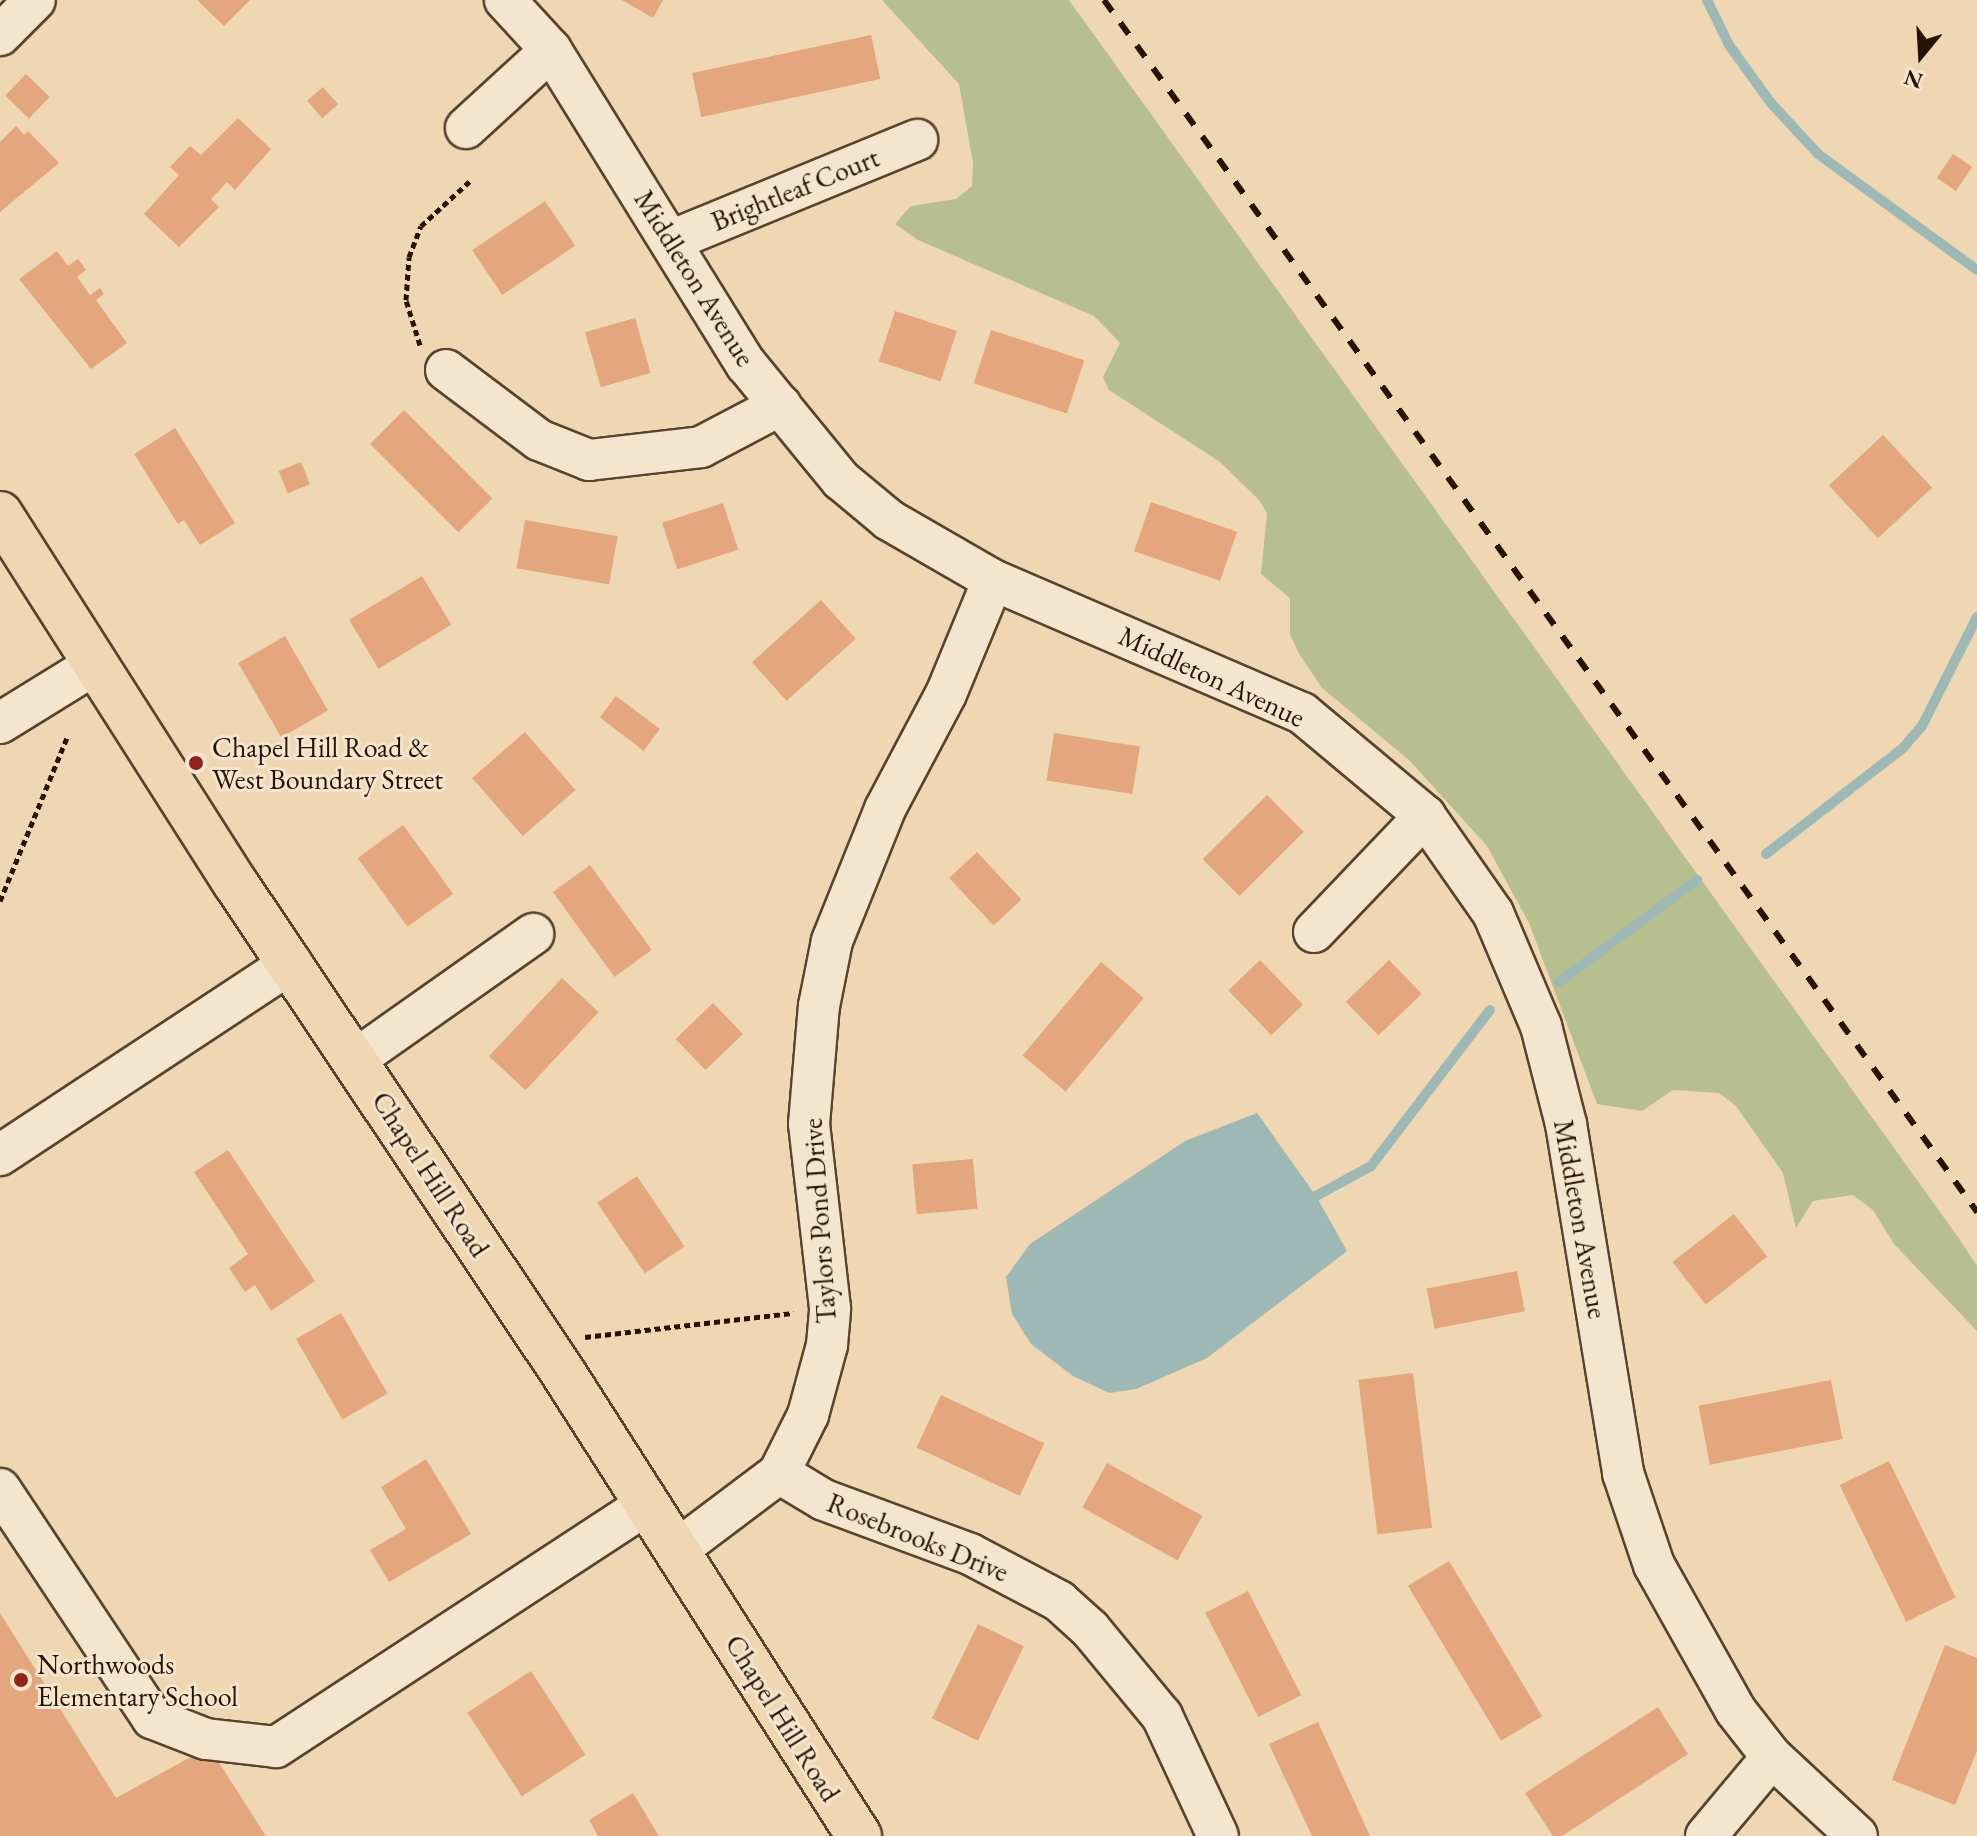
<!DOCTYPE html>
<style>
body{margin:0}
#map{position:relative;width:1977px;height:1836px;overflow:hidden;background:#f0d7b3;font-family:"EB Garamond",serif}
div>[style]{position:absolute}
.green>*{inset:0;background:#b7bf8e}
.water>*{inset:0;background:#9db8b5}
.stream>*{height:10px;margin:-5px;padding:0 5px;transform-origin:5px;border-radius:5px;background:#9db8b5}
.building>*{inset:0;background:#e4a67c;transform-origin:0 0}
.path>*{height:5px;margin-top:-2.5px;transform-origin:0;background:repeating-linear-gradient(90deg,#261300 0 6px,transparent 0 10px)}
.roads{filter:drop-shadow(2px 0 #58442d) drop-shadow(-2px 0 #58442d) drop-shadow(0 2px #58442d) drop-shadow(0 -2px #58442d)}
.minor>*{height:40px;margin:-20px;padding:0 20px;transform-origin:20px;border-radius:20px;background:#f5e5ce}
.major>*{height:44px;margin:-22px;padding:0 22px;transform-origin:22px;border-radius:22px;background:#f0d7b3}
.rail>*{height:6px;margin-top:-3px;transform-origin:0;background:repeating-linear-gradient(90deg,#261300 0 14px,transparent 0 28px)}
.dots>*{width:22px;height:22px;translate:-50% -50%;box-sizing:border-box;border:4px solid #f5e5ce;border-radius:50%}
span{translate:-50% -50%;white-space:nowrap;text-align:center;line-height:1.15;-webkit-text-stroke:6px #f5e5ce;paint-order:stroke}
.street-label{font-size:28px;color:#261300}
.poi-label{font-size:28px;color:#261300}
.left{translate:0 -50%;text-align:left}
.north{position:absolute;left:1881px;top:16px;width:80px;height:80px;-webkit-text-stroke:6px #f5e5ce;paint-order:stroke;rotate:198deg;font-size:22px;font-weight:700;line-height:32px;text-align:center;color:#261300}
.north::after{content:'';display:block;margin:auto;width:28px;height:36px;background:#261300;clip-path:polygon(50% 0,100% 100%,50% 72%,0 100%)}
</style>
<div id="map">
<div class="green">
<i style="clip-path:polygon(882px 0,1069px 0,1958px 1237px,1977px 1266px,1977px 1331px,1894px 1244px,1873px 1210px,1853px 1195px,1813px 1201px,1796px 1228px,1783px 1173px,1736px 1106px,1719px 1093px,1673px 1090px,1642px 1111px,1597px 1104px,1529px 923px,1487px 846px,1409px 760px,1322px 688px,1298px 652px,1290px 634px,1290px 598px,1261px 574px,1267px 513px,1259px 500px,1220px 462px,1109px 390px,1103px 377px,1120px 343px,1094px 316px,918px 240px,895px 224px,911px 206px,956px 199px,972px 186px,973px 163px,959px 84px)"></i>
</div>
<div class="water">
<i style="clip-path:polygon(1257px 1113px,1316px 1196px,1347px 1251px,1207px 1358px,1136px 1389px,1109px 1393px,1073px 1376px,1031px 1344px,1012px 1314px,1006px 1277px,1030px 1244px,1185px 1141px)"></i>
</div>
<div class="stream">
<i style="left:1707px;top:0;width:50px;rotate:63.9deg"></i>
<i style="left:1729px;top:45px;width:72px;rotate:54.1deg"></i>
<i style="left:1771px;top:103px;width:69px;rotate:47.3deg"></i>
<i style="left:1818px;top:154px;width:197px;rotate:36.1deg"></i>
<i style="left:1766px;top:854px;width:172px;rotate:-37.7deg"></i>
<i style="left:1902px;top:749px;width:30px;rotate:-49deg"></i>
<i style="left:1922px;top:726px;width:122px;rotate:-63.2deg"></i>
<i style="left:1559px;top:982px;width:172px;rotate:-36.5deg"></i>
<i style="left:1316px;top:1196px;width:63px;rotate:-28.6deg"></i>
<i style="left:1371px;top:1166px;width:196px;rotate:-52.7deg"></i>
</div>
<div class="building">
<i style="clip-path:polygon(197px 0,250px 0,224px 26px)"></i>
<i style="clip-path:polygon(622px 0,663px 0,653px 18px)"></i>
<i style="left:871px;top:35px;width:45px;height:183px;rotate:78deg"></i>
<i style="left:26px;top:74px;width:33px;height:30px;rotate:44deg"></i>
<i style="left:323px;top:87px;width:23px;height:21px;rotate:49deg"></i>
<i style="clip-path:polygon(238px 118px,271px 149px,235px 190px,227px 182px,211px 199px,219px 207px,179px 247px,144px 214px,179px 175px,170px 167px,190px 146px,201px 155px)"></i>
<i style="clip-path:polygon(16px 126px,24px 135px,28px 131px,59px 163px,0 212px,0 142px)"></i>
<i style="left:1953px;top:154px;width:23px;height:29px;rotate:34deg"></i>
<i style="left:545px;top:201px;width:54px;height:88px;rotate:56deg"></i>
<i style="clip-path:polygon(57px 251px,68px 266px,78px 259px,86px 270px,77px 277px,90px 295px,100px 288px,104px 294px,96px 300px,127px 343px,91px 369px,19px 279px)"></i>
<i style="left:895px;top:311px;width:65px;height:53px;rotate:18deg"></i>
<i style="left:635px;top:318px;width:57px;height:52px;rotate:74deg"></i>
<i style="left:991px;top:330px;width:98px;height:56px;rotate:18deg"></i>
<i style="left:404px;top:410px;width:125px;height:48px;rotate:45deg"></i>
<i style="clip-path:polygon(175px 428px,235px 523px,200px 545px,184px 520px,178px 524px,134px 454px)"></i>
<i style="left:1883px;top:435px;width:72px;height:74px;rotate:47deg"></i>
<i style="left:301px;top:462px;width:24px;height:24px;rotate:68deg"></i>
<i style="left:1151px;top:502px;width:91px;height:52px;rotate:19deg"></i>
<i style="left:723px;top:503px;width:49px;height:64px;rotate:72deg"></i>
<i style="left:525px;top:520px;width:94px;height:49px;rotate:10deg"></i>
<i style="left:422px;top:576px;width:57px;height:85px;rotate:59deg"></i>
<i style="left:821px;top:600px;width:52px;height:93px;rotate:48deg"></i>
<i style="left:285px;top:636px;width:86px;height:54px;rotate:60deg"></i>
<i style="left:616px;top:696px;width:55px;height:27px;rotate:37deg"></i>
<i style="left:525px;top:732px;width:77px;height:70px;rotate:49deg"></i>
<i style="left:1054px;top:733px;width:87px;height:48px;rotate:9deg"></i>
<i style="left:1267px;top:795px;width:52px;height:91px;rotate:45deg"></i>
<i style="left:403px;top:825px;width:85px;height:56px;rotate:54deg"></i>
<i style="left:977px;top:852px;width:65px;height:38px;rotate:47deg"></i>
<i style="left:590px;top:865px;width:105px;height:46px;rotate:54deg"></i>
<i style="left:1260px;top:960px;width:62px;height:44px;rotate:46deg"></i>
<i style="left:1389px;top:960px;width:47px;height:60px;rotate:46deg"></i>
<i style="left:1101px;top:962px;width:56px;height:122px;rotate:40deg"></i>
<i style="left:562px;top:978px;width:50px;height:107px;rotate:43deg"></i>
<i style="left:713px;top:1003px;width:43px;height:52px;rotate:46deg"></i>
<i style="clip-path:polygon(228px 1150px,315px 1281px,271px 1311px,255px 1285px,245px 1292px,229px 1268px,248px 1254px,194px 1172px)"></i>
<i style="left:973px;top:1159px;width:50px;height:61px;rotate:85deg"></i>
<i style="left:637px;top:1176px;width:85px;height:48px;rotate:56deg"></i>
<i style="left:1734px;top:1214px;width:54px;height:78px;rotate:52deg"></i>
<i style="left:1517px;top:1271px;width:41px;height:92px;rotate:79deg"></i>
<i style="left:341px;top:1313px;width:93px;height:52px;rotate:60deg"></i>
<i style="left:1413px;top:1373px;width:156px;height:55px;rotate:83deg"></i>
<i style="left:1831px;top:1380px;width:60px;height:135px;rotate:79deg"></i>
<i style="left:941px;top:1395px;width:114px;height:58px;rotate:25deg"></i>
<i style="clip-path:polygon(426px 1459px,471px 1534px,389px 1582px,370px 1550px,406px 1529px,381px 1487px)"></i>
<i style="left:1889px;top:1461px;width:152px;height:55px;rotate:64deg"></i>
<i style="left:1107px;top:1463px;width:109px;height:51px;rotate:29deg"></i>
<i style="left:1449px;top:1561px;width:181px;height:48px;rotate:59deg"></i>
<i style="left:1248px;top:1591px;width:117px;height:48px;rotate:63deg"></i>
<i style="clip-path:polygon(0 1613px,116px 1798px,209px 1747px,266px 1836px,0 1836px)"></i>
<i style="left:978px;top:1624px;width:51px;height:105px;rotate:26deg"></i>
<i style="clip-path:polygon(1945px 1645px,1977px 1658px,1977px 1751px,1955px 1805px,1892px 1780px)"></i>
<i style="left:531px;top:1671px;width:100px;height:76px;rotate:57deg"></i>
<i style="clip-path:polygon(1658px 1707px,1688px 1754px,1562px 1836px,1553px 1836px,1525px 1793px)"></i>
<i style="clip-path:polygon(1318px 1722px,1370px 1836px,1312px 1836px,1269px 1744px)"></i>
<i style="clip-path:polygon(633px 1793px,659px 1836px,598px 1836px,589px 1820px)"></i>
</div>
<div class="path">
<i style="left:420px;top:345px;width:47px;rotate:-107.3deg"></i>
<i style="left:406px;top:300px;width:43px;rotate:-86deg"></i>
<i style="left:409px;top:257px;width:33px;rotate:-69deg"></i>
<i style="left:421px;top:226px;width:67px;rotate:-42.6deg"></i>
<i style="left:0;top:901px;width:176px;rotate:-67.7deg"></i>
<i style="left:585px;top:1337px;width:210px;rotate:-6.6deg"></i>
</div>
<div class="roads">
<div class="minor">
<i style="left:505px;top:0;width:68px;rotate:47.4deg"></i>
<i style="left:551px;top:50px;width:370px;rotate:58.2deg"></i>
<i style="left:746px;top:364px;width:150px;rotate:50.7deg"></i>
<i style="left:841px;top:480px;width:62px;rotate:39.8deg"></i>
<i style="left:889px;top:520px;width:120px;rotate:30deg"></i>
<i style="left:993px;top:580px;width:336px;rotate:23.3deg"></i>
<i style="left:1302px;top:713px;width:160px;rotate:39.9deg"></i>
<i style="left:1425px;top:816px;width:118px;rotate:55deg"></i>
<i style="left:1493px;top:913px;width:123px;rotate:67deg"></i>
<i style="left:1541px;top:1026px;width:101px;rotate:75.7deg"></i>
<i style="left:1566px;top:1124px;width:354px;rotate:80.7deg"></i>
<i style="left:1623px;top:1473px;width:97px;rotate:71.4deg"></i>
<i style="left:1654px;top:1565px;width:167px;rotate:60.7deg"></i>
<i style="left:1736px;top:1711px;width:58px;rotate:52deg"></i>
<i style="left:1772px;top:1757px;width:116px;rotate:42.9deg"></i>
<i style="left:0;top:35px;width:49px;rotate:-45deg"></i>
<i style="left:466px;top:128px;width:115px;rotate:-42.5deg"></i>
<i style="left:673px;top:240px;width:264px;rotate:-22.3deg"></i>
<i style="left:446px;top:370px;width:116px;rotate:37deg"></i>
<i style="left:539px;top:440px;width:54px;rotate:21.8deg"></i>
<i style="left:589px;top:460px;width:113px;rotate:-6.6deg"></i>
<i style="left:701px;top:447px;width:90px;rotate:-27.7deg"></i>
<i style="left:0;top:723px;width:110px;rotate:-31.7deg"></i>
<i style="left:1314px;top:932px;width:161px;rotate:-46.3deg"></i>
<i style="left:356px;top:1059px;width:217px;rotate:-35.2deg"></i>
<i style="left:0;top:1155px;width:349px;rotate:-33.4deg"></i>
<i style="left:779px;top:1473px;width:52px;rotate:31deg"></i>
<i style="left:824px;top:1500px;width:156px;rotate:20.3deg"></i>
<i style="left:970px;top:1554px;width:101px;rotate:27.8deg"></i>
<i style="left:1059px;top:1601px;width:42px;rotate:42.1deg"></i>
<i style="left:1090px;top:1629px;width:113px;rotate:50.4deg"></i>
<i style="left:1162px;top:1716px;width:132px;rotate:65deg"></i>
<i style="left:0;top:1489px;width:275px;rotate:56.4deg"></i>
<i style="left:152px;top:1718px;width:58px;rotate:21.3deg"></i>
<i style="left:206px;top:1739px;width:70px;rotate:6.5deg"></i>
<i style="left:276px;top:1747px;width:443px;rotate:-33.2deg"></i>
<i style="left:677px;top:1550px;width:128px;rotate:-37deg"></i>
<i style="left:779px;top:1473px;width:65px;rotate:-63.4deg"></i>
<i style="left:808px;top:1415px;width:73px;rotate:-74.8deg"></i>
<i style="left:827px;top:1345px;width:37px;rotate:-85deg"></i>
<i style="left:830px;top:1308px;width:185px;rotate:-96.5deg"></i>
<i style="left:809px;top:1124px;width:118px;rotate:-85.2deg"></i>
<i style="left:819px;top:1006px;width:66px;rotate:-78.7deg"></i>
<i style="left:832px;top:941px;width:142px;rotate:-68.1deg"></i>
<i style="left:885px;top:809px;width:130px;rotate:-62.1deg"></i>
<i style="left:946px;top:694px;width:123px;rotate:-67.6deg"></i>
<i style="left:1706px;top:1836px;width:103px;rotate:-50.1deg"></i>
</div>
<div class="major">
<i style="left:0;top:514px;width:439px;rotate:57.5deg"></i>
<i style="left:236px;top:884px;width:586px;rotate:56.2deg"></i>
<i style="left:562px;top:1371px;width:552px;rotate:57.43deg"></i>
</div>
</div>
<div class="rail">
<i style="left:1104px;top:0;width:1494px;rotate:54.23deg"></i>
</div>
<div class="dots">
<i style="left:196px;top:763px;background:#8f2418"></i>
<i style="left:21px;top:1680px;background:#8f2418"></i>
</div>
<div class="street-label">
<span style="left:795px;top:189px;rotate:-22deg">Brightleaf Court</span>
<span style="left:695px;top:278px;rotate:58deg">Middleton Avenue</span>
<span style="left:1212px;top:676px;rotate:25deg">Middleton Avenue</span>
<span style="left:431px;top:1174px;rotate:57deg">Chapel Hill Road</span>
<span style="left:1581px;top:1219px;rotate:80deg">Middleton Avenue</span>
<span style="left:819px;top:1221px;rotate:-94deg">Taylors Pond Drive</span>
<span style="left:918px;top:1537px;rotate:22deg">Rosebrooks Drive</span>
<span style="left:783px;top:1718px;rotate:58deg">Chapel Hill Road</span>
</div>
<div class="poi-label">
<span class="left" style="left:212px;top:763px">Chapel Hill Road &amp;<br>West Boundary Street</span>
<span class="left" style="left:37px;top:1680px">Northwoods<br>Elementary School</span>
</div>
<div class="north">N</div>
</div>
